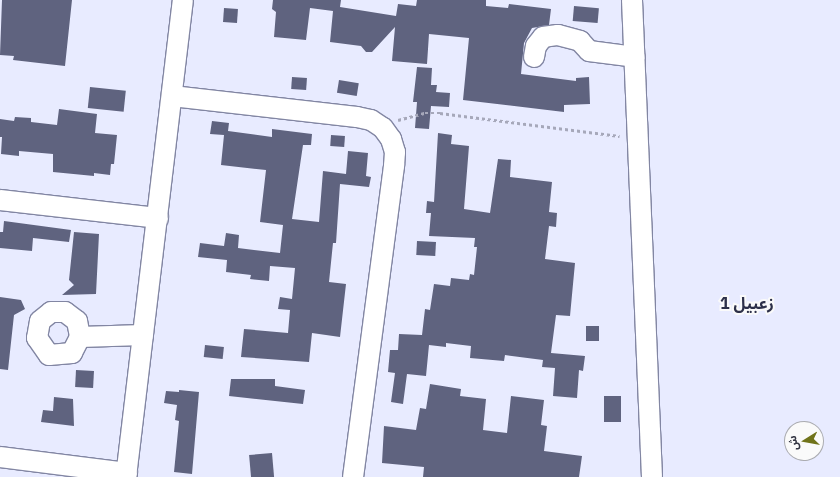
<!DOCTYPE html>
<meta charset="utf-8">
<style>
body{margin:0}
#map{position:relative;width:840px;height:477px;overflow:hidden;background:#e8ebff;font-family:"IBM Plex Sans","Noto Sans Arabic",sans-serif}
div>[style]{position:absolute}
.building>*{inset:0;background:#5f637f;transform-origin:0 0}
.path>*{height:2.5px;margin-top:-1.25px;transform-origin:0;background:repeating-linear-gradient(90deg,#a6a8ba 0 3px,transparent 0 6px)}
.roads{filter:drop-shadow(1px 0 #8286a3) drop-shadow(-1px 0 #8286a3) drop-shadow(0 1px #8286a3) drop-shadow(0 -1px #8286a3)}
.minor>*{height:20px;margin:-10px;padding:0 10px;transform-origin:10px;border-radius:10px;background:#fff}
span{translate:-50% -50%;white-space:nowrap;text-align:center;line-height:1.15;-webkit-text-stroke:4px #fafafa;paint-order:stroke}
.district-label{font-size:16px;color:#2d3049;font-weight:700}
.north{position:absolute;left:784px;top:421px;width:40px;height:40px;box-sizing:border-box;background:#fafafa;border:1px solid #abacb1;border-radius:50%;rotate:259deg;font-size:11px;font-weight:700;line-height:16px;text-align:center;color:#353744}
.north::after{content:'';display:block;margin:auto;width:14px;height:18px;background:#70731a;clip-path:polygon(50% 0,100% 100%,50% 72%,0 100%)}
</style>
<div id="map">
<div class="building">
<i style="clip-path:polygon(2px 0,72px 0,65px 66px,13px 60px,14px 56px,0 55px)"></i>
<i style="clip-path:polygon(273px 0,341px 0,340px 7px,396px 16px,398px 4px,416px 6px,417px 0,486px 0,486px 6px,508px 8px,509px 4px,551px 9px,549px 25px,532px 28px,524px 43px,521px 74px,576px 81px,576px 78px,589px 77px,590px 104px,564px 105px,564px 112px,463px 100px,469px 38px,429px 34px,427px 64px,392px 61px,395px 27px,372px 52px,366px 52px,361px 46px,330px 42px,333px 11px,310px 8px,306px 40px,274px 37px,276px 12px,272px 9px)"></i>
<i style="left:574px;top:6px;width:25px;height:15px;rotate:5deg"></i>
<i style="left:224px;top:8px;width:14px;height:14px;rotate:4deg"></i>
<i style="clip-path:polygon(417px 67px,432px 68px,431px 85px,437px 85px,436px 92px,450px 93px,449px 107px,431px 106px,429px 129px,415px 128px,417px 102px,413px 102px)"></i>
<i style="left:292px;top:77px;width:15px;height:12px;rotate:4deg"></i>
<i style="left:339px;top:80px;width:20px;height:13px;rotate:9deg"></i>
<i style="left:90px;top:87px;width:36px;height:21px;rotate:6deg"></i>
<i style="clip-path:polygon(59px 109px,97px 114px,95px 133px,117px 135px,114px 164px,111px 164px,110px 175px,94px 173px,94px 176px,53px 172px,53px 154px,19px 151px,19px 156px,1px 154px,2px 137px,0 137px,0 119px,14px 121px,15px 117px,31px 118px,31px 122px,57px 125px)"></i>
<i style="clip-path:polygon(212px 121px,229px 123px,228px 131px,272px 137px,272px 129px,312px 134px,311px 145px,303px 145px,292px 219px,319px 222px,323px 171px,346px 174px,348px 151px,368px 153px,366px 176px,371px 177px,369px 187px,340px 184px,336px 243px,333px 243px,329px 282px,346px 284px,340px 337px,312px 333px,309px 362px,241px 357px,244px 329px,288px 333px,290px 310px,278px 309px,280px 297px,292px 299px,295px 268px,270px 266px,269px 281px,250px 279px,251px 275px,226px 272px,227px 260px,198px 257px,200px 243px,224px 246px,226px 233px,239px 235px,238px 248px,280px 253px,283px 225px,260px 222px,266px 170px,221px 165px,224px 135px,210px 134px)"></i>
<i style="clip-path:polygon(438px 133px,452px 135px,451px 144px,469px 146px,464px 209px,490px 213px,498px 159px,511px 160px,510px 177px,552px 182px,549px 212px,557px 213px,556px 227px,549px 226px,545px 259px,575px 263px,570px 316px,556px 315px,551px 353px,585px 356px,583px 371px,579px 370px,577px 398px,553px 396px,555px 368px,542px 367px,543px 360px,505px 355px,504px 361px,470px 358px,471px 346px,446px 343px,446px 347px,429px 345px,426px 376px,407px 374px,403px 404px,391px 402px,395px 373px,388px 372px,390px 350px,398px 350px,399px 334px,422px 335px,425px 309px,430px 310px,434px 284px,450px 286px,451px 278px,469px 280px,470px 274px,474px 275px,477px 247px,474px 247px,475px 238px,429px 236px,431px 213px,426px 213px,427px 201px,434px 202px)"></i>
<i style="left:331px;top:135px;width:14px;height:11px;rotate:4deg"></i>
<i style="clip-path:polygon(4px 221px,71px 230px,69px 242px,33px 238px,32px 251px,0 248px,0 232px,3px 232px)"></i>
<i style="clip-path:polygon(74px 232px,99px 234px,96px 294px,62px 295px,74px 285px,69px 280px)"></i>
<i style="left:417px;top:241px;width:19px;height:14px;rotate:3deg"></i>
<i style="clip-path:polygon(0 297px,21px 300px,25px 309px,14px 315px,8px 370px,0 369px)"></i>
<i style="left:586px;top:326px;width:13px;height:15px"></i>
<i style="left:205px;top:345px;width:19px;height:12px;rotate:6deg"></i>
<i style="left:76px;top:370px;width:18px;height:17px;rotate:3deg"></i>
<i style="clip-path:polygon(231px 379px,275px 379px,275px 386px,305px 390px,303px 404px,229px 396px)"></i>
<i style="clip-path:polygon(430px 384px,461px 389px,460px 396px,486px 399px,483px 430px,507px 433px,511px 396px,544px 400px,541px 425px,547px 426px,544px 451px,582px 456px,579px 477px,423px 477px,424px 467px,382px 463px,384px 426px,416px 430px,420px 408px,426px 409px)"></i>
<i style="clip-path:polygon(179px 390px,199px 392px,192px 474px,174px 472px,179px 421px,175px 420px,177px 405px,164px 403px,166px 391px,179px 392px)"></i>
<i style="left:604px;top:396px;width:17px;height:26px"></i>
<i style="clip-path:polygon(54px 397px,73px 399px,74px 426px,41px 422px,43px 410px,53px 411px)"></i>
<i style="left:272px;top:453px;width:24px;height:23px;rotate:85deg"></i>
</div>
<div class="path">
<i style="left:398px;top:120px;width:28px;rotate:-15deg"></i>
<i style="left:425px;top:113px;width:15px"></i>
<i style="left:440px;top:113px;width:181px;rotate:7.3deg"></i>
</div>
<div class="roads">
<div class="minor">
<i style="left:632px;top:0;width:477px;rotate:87.6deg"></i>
<i style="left:534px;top:57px;width:11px;rotate:-80deg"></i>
<i style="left:536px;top:46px;width:11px;rotate:-52deg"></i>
<i style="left:543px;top:37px;width:15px;rotate:-8deg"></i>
<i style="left:558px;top:35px;width:23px;rotate:15deg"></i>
<i style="left:580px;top:41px;width:13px;rotate:48deg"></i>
<i style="left:589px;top:51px;width:46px;rotate:7.4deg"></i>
<i style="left:172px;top:96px;width:186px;rotate:6.5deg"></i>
<i style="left:357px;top:117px;width:14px;rotate:12deg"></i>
<i style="left:371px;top:120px;width:14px;rotate:34deg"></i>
<i style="left:383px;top:128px;width:14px;rotate:54deg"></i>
<i style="left:391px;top:139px;width:14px;rotate:73deg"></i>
<i style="left:395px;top:152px;width:14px;rotate:94deg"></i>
<i style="left:394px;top:166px;width:314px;rotate:97.5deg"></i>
<i style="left:0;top:200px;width:159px;rotate:6.5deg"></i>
<i style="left:80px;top:337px;width:18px;rotate:117deg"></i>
<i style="left:72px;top:353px;width:23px;rotate:175deg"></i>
<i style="left:49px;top:355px;width:21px;rotate:-125deg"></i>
<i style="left:37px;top:338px;width:17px;rotate:-80deg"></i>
<i style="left:40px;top:321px;width:14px;rotate:-39deg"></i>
<i style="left:51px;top:312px;width:14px"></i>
<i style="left:65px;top:312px;width:15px;rotate:37deg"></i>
<i style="left:77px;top:321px;width:16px;rotate:79deg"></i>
<i style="left:80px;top:337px;width:63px;rotate:-1.8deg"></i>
<i style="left:0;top:457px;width:128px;rotate:7.2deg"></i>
<i style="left:126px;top:477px;width:480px;rotate:-83.2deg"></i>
</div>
</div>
<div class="district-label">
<span style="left:747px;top:303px">زعبيل 1</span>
</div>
<div class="north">ش</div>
</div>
